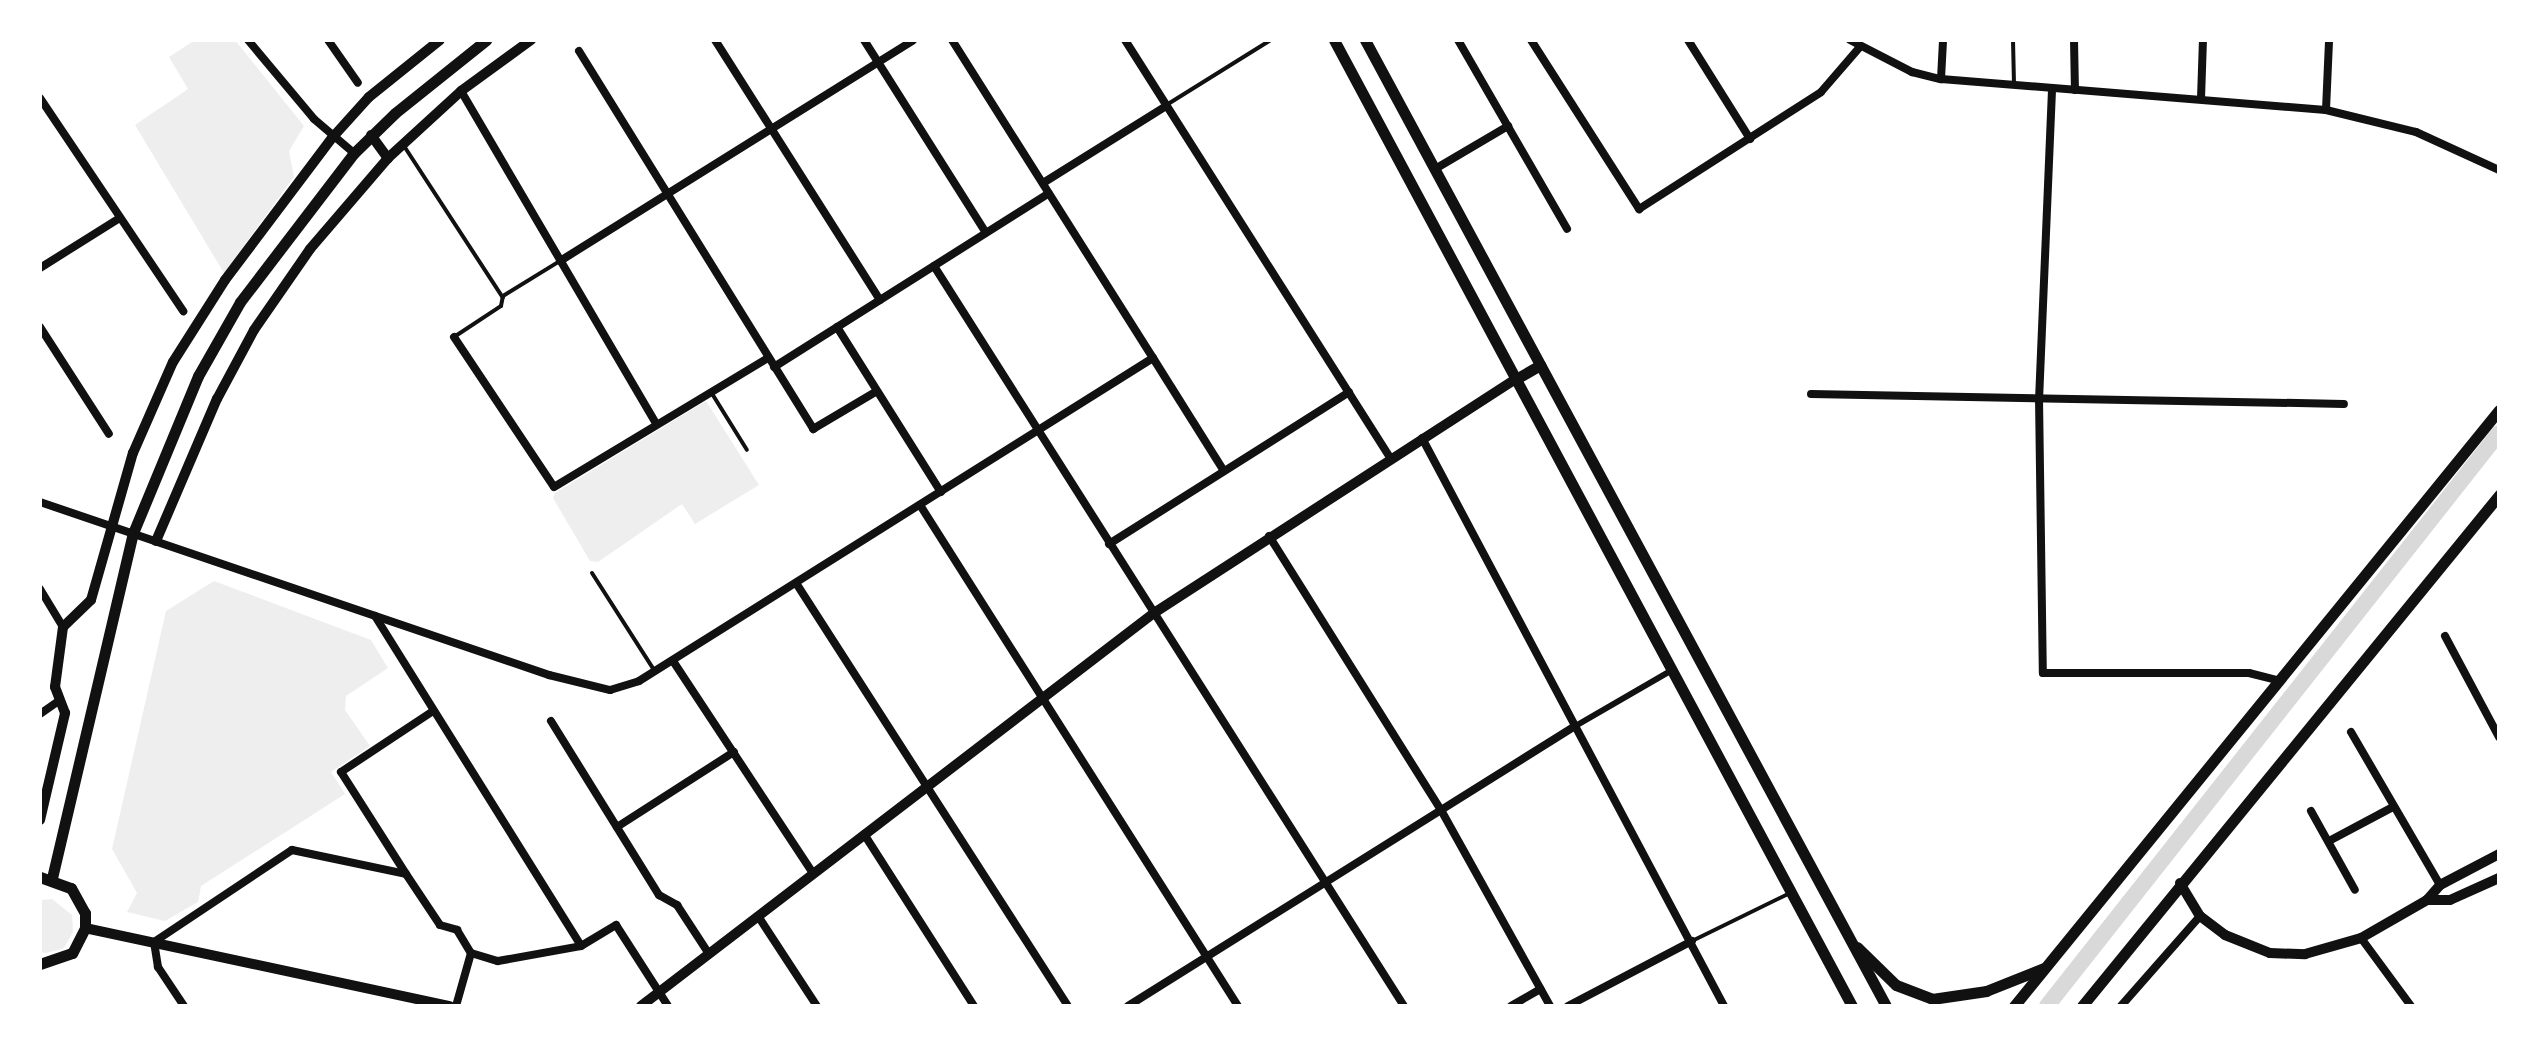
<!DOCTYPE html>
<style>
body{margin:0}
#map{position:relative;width:2539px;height:1046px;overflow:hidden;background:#fff;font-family:"Times New Roman",serif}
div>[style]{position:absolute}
.green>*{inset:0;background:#eee}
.canal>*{height:16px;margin:-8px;padding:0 8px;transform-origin:8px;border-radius:8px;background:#d9d9d9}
.service>*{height:4px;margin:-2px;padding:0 2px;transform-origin:2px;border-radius:2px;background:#111}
.pedestrian>*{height:6px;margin:-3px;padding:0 3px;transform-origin:3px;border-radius:3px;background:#111}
.minor>*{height:8px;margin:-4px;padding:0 4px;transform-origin:4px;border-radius:4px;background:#111}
.tertiary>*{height:10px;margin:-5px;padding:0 5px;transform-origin:5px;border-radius:5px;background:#111}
.secondary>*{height:11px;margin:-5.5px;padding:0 5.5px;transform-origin:5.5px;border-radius:5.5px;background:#111}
span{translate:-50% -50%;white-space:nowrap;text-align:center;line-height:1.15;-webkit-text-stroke:8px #fff;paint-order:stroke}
.frame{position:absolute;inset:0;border:42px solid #fff;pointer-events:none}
</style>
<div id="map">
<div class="green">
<i style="clip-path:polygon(195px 40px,235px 40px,304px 126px,289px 151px,294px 177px,224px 273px,135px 125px,188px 89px,169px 57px)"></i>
<i style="clip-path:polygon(706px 401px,759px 485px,695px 524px,682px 504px,598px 562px,590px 561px,553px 498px,555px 493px)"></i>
<i style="clip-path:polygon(214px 581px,371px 640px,388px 668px,346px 696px,345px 710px,370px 746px,331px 772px,345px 794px,201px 886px,198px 902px,165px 921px,127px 912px,137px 893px,112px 849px,166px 611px)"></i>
<i style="clip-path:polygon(52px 899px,72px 915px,73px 932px,64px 948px,46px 953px,40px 952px,40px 900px)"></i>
</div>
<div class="canal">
<i style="left:2047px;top:1006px;width:730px;rotate:-51.73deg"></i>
</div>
<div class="service">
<i style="left:2013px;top:40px;width:44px;rotate:88.7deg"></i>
<i style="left:1168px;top:104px;width:121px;rotate:-31.9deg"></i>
<i style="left:404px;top:146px;width:181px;rotate:56.9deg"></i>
<i style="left:454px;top:337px;width:56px;rotate:-33.4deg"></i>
<i style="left:501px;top:306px;width:10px;rotate:-79deg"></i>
<i style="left:503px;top:296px;width:67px;rotate:-31.6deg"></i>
<i style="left:711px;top:392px;width:68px;rotate:58.2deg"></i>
<i style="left:592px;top:573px;width:115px;rotate:57.4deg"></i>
<i style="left:1692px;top:941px;width:107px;rotate:-26.1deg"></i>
</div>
<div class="pedestrian">
<i style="left:1572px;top:728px;width:116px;rotate:-30.1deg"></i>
</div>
<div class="minor">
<i style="left:248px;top:40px;width:103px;rotate:50.1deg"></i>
<i style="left:314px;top:119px;width:52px;rotate:40.4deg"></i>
<i style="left:328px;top:40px;width:52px;rotate:55.1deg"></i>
<i style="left:715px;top:40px;width:308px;rotate:57.6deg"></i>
<i style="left:864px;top:40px;width:228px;rotate:57.7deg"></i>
<i style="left:1125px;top:40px;width:495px;rotate:57.6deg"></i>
<i style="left:1458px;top:40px;width:218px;rotate:60deg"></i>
<i style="left:1531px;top:40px;width:201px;rotate:57.4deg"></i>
<i style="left:1639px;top:209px;width:216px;rotate:-32.7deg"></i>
<i style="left:1821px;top:92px;width:58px;rotate:-49.2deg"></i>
<i style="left:1688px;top:40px;width:117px;rotate:57.9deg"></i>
<i style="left:1850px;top:40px;width:70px;rotate:27.3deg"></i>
<i style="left:1912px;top:72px;width:30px;rotate:14deg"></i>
<i style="left:1941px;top:79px;width:386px;rotate:4.6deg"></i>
<i style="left:2326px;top:110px;width:93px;rotate:13.7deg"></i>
<i style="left:2416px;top:132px;width:91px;rotate:24.6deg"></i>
<i style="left:2074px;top:40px;width:50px;rotate:88.9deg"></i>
<i style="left:579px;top:51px;width:445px;rotate:58.2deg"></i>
<i style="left:813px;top:429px;width:74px;rotate:-30.7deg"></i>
<i style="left:1941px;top:79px;width:39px;rotate:-87deg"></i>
<i style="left:2052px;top:90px;width:308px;rotate:92.4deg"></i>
<i style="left:2039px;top:398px;width:275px;rotate:89.2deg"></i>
<i style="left:2043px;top:673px;width:206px"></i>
<i style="left:2249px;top:673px;width:29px;rotate:14deg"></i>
<i style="left:461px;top:91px;width:386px;rotate:59.6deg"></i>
<i style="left:40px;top:98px;width:257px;rotate:56.1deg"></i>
<i style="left:2201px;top:99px;width:59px;rotate:-88.1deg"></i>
<i style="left:2326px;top:110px;width:70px;rotate:-87.5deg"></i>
<i style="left:1435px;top:169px;width:85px;rotate:-30.5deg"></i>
<i style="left:1043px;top:183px;width:145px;rotate:-32deg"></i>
<i style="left:560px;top:261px;width:416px;rotate:-32deg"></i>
<i style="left:934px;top:266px;width:877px;rotate:57.58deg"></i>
<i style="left:40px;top:268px;width:92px;rotate:-32.1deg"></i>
<i style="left:40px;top:327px;width:127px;rotate:57.2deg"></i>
<i style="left:837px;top:327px;width:195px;rotate:57.8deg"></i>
<i style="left:454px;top:337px;width:180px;rotate:56.3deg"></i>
<i style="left:554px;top:487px;width:250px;rotate:-31.1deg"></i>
<i style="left:1153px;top:358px;width:133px;rotate:57.9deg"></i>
<i style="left:774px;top:367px;width:325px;rotate:-32.3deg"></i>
<i style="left:1811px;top:394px;width:533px;rotate:1.07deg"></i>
<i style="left:1422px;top:438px;width:643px;rotate:62deg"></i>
<i style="left:40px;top:502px;width:538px;rotate:18.77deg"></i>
<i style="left:549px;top:675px;width:63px;rotate:13.8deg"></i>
<i style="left:610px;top:690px;width:30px;rotate:-17deg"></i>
<i style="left:639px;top:681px;width:607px;rotate:-32.15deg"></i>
<i style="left:1153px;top:358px;width:376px;rotate:-122.3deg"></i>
<i style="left:920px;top:505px;width:593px;rotate:57.6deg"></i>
<i style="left:1269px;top:536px;width:324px;rotate:57.9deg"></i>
<i style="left:1441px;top:810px;width:224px;rotate:60.9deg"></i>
<i style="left:1109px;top:544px;width:284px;rotate:-32.3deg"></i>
<i style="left:796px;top:583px;width:503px;rotate:57.26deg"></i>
<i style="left:40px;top:589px;width:44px;rotate:58.8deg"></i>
<i style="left:375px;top:616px;width:389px;rotate:58deg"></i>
<i style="left:2445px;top:636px;width:115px;rotate:61.9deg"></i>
<i style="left:673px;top:661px;width:254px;rotate:56.6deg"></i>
<i style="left:40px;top:714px;width:24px;rotate:-35deg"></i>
<i style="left:551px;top:721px;width:205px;rotate:58.2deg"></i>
<i style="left:659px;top:895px;width:21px;rotate:29deg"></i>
<i style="left:677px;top:905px;width:59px;rotate:56.9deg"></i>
<i style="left:2351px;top:732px;width:177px;rotate:59.8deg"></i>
<i style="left:2311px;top:811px;width:90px;rotate:60.9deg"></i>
<i style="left:617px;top:827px;width:139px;rotate:-32.7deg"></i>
<i style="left:864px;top:834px;width:204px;rotate:57.4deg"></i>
<i style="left:2329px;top:841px;width:70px;rotate:-28deg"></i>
<i style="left:406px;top:874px;width:61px;rotate:56.3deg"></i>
<i style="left:440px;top:925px;width:18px;rotate:16deg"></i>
<i style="left:457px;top:930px;width:27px;rotate:59deg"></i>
<i style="left:471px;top:953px;width:28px;rotate:17deg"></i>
<i style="left:498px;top:961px;width:84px;rotate:-10.2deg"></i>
<i style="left:581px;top:946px;width:41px;rotate:-31deg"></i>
<i style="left:616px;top:925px;width:96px;rotate:57.3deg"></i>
<i style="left:758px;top:916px;width:108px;rotate:56.8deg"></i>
<i style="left:2361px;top:938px;width:84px;rotate:53.7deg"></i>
<i style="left:184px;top:1006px;width:47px;rotate:-123.7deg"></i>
<i style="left:158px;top:967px;width:25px;rotate:-99deg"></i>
<i style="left:154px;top:942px;width:166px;rotate:-33.7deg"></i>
<i style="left:292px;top:850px;width:116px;rotate:11.9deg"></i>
<i style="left:406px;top:874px;width:121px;rotate:-122.5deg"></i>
<i style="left:341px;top:772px;width:110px;rotate:-33.5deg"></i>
<i style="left:456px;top:1006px;width:55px;rotate:-74.2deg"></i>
<i style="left:1128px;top:1006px;width:524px;rotate:-32.05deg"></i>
<i style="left:1511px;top:1006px;width:34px;rotate:-30deg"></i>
<i style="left:1568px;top:1006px;width:140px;rotate:-27.7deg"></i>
<i style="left:2121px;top:1006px;width:120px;rotate:-48.7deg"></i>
</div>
<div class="tertiary">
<i style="left:371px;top:135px;width:29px;rotate:54deg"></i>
<i style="left:156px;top:541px;width:155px;rotate:-66.8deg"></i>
<i style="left:217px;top:399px;width:78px;rotate:-61.8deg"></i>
<i style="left:254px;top:330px;width:98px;rotate:-55.3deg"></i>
<i style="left:310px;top:249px;width:120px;rotate:-49.4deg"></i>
<i style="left:388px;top:158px;width:99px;rotate:-42.5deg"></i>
<i style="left:461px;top:91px;width:87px;rotate:-36.1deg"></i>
<i style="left:40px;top:820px;width:110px;rotate:-76.8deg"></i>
<i style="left:65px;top:713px;width:28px;rotate:-111deg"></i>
<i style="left:55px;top:687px;width:61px;rotate:-82.4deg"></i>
<i style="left:63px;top:627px;width:39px;rotate:-44deg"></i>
<i style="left:91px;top:600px;width:153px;rotate:-74.1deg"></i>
<i style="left:133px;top:453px;width:99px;rotate:-66.3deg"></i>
<i style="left:173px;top:362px;width:97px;rotate:-57.6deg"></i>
<i style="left:225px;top:280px;width:178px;rotate:-53deg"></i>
<i style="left:332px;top:138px;width:55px;rotate:-47.9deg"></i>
<i style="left:369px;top:97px;width:91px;rotate:-38.8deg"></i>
<i style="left:2180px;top:883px;width:39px;rotate:59deg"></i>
<i style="left:2200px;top:916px;width:31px;rotate:37deg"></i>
<i style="left:2225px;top:935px;width:48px;rotate:21.8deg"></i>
<i style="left:2270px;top:953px;width:35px;rotate:2deg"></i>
<i style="left:2305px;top:954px;width:58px;rotate:-15.9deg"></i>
<i style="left:2361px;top:938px;width:76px;rotate:-29.9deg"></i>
<i style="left:2427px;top:900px;width:20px;rotate:-49deg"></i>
<i style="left:2440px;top:885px;width:67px;rotate:-27.7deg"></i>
<i style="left:2427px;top:900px;width:23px"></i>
<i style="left:2450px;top:900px;width:54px;rotate:-24.2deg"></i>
<i style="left:85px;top:928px;width:373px;rotate:12.1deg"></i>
<i style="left:641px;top:1006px;width:646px;rotate:-37.46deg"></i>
<i style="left:1154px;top:613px;width:431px;rotate:-32.9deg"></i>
</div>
<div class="secondary">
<i style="left:1334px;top:40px;width:1096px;rotate:61.8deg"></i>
<i style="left:1365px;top:40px;width:1098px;rotate:61.66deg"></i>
<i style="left:1516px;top:379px;width:28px;rotate:-30deg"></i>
<i style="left:40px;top:877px;width:33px;rotate:20deg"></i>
<i style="left:71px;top:888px;width:29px;rotate:61deg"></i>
<i style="left:85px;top:913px;width:15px;rotate:90deg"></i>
<i style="left:85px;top:928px;width:28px;rotate:117deg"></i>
<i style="left:72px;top:953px;width:34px;rotate:161deg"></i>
<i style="left:52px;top:878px;width:354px;rotate:-76.8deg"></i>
<i style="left:133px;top:533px;width:170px;rotate:-67.5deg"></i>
<i style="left:198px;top:376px;width:85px;rotate:-60.4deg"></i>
<i style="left:240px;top:302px;width:188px;rotate:-52.6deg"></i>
<i style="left:354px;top:153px;width:57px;rotate:-44.3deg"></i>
<i style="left:395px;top:113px;width:117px;rotate:-38.7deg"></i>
<i style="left:1857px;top:947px;width:54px;rotate:44.3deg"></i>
<i style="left:1896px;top:985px;width:39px;rotate:21deg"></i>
<i style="left:1932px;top:999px;width:55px;rotate:-8.4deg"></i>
<i style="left:1986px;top:991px;width:62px;rotate:-21.6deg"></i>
<i style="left:2014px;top:1006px;width:768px;rotate:-50.86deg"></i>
<i style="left:2082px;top:1006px;width:660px;rotate:-50.78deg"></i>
</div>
<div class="frame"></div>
</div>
